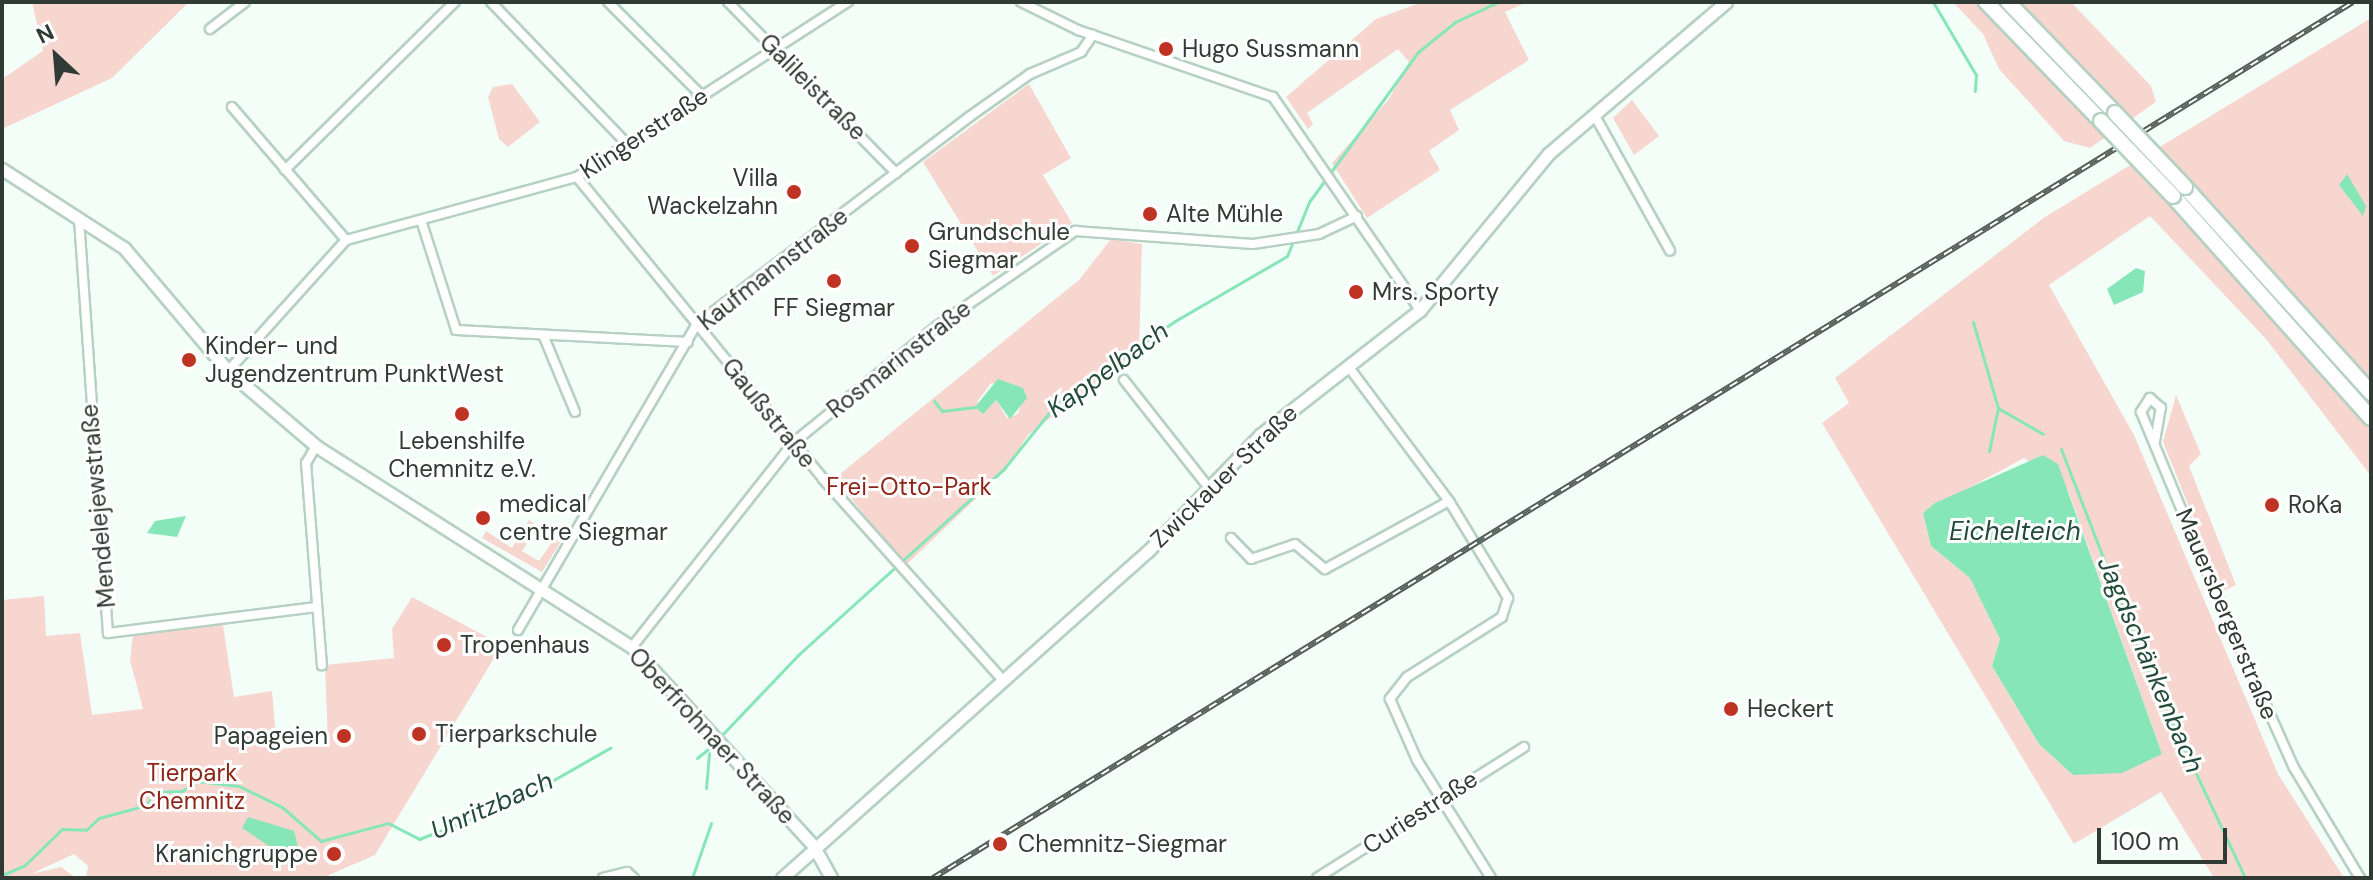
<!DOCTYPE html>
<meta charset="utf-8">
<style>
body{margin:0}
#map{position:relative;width:2373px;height:880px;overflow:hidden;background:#f3fef8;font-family:"DM Sans",sans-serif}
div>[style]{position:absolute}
.green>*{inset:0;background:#f7d6cf}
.water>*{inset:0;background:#86e6b8}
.stream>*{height:3px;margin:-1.5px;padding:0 1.5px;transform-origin:1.5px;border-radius:1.5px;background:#86e6b8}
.roads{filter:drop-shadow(2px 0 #b6d1c2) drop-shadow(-2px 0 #b6d1c2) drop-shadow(0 2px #b6d1c2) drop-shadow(0 -2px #b6d1c2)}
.minor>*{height:8px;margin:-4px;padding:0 4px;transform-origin:4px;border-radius:4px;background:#fff}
.secondary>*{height:11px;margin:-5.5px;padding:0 5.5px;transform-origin:5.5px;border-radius:5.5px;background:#fff}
.motorway>*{height:14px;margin:-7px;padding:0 7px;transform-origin:7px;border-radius:7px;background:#fff}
.rail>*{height:6px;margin-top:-3px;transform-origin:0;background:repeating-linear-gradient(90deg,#fff 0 9px,#535e58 0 18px);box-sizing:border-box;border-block:2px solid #535e58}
.bridges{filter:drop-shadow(2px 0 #b6d1c2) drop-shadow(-2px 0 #b6d1c2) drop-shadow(0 2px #b6d1c2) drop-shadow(0 -2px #b6d1c2)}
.motorway-bridge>*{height:14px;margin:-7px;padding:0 7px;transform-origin:7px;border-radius:7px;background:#fff}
.dots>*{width:22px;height:22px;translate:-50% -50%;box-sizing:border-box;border:4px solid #fff;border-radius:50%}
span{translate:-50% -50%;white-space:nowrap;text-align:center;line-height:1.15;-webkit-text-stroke:6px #fff;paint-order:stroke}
.poi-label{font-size:24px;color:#303b35}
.left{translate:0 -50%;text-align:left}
.right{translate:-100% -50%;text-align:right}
.street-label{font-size:24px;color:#303b35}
.park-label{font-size:24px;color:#8e2518}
.water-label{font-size:26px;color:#224b39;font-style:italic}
.frame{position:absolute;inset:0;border:4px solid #303b35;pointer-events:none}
.north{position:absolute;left:16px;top:16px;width:80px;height:80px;-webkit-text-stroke:6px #fff;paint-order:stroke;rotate:334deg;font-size:22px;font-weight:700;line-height:32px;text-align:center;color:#303b35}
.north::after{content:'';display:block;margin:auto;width:28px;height:36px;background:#303b35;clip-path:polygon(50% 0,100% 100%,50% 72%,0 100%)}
.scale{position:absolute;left:2097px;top:828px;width:130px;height:36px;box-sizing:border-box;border:4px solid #303b35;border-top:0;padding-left:10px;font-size:24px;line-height:28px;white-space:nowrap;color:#303b35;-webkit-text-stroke:6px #fff;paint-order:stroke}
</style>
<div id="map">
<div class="green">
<i style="clip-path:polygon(32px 2px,189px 2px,112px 78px,2px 129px,2px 79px,43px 51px)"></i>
<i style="clip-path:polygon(1422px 2px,1528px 2px,1505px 12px,1529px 60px,1450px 110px,1459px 130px,1429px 151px,1440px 170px,1367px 218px,1332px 163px,1389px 99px,1409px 62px,1398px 49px,1307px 113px,1313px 124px,1308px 129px,1286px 97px,1376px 19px)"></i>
<i style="clip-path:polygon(1953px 2px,2071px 2px,2151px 86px,2156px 102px,2090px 148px,2064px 141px,1999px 69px,1983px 34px)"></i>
<i style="clip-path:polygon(evenodd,2371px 18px,2371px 476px,2266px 339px,2150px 216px,2049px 285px,2134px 435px,2278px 774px,2344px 878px,2214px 878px,2161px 792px,2074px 844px,1822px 423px,1849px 403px,1835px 378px,2045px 217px,2371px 18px,2024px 458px,2068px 490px,2162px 754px,2073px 775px,2039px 744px,1992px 666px,2000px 639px,1970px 578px,1931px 546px,1923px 513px,2024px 458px)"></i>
<i style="clip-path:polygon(512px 84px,540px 122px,508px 147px,499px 139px,488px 97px,493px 87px)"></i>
<i style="clip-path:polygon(1029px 84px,1071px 158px,1043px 175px,1072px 223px,993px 276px,923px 162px)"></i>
<i style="clip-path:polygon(1632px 100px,1659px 136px,1634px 155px,1613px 118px)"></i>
<i style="clip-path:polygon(evenodd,1111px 239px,1142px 244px,1139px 351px,1028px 435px,1005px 471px,905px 566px,835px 478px,1079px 280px,1111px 239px,991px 383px,1025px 391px,1018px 414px,1007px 418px,996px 400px,989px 407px,977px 402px,991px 383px)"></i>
<i style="clip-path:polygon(2176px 395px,2201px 454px,2189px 466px,2236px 585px,2223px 591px,2163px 442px)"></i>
<i style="clip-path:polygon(529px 520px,538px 526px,522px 551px,539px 561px,555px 538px,560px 543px,542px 572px,482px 538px,486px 531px,512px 548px)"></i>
<i style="clip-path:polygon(44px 596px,46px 636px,80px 633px,92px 715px,143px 709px,130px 660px,133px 635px,223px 625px,234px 697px,272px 691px,277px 749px,328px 745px,325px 665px,394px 658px,392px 629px,412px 597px,502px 645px,375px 855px,322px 878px,86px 878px,88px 866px,74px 854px,31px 874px,61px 867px,76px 878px,2px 878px,2px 600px)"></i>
</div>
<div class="water">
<i style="clip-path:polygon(2347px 174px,2366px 206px,2363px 216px,2339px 185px)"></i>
<i style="clip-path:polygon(2136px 268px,2145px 271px,2143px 292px,2114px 305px,2107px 289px)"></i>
<i style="clip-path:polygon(998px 379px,1023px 388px,1027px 398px,1010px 419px,996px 400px,983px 414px,975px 407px)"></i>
<i style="clip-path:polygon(2043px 455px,2058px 464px,2162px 754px,2122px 773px,2073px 775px,2039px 744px,1992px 666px,2000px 639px,1970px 578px,1931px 546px,1923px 513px,1935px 503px)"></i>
<i style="clip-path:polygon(186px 516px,177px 537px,147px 533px,155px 521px)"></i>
<i style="clip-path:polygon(248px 817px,294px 831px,299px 851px,272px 848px,242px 828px)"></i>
</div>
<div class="stream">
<i style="left:1933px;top:2px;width:85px;rotate:59.5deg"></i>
<i style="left:1976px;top:75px;width:16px;rotate:94deg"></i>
<i style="left:1973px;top:322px;width:90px;rotate:73.8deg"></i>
<i style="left:1998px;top:408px;width:44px;rotate:101.8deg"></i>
<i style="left:934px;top:401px;width:13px;rotate:51deg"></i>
<i style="left:942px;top:411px;width:33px;rotate:-7deg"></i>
<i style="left:1998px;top:408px;width:52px;rotate:30deg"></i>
<i style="left:2061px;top:449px;width:230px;rotate:68.8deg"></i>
<i style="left:2144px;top:663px;width:238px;rotate:64.8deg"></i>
<i style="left:719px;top:738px;width:115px;rotate:-46.4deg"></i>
<i style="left:798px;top:655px;width:276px;rotate:-42.1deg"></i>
<i style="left:1003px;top:470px;width:85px;rotate:-51.2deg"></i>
<i style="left:1056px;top:404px;width:145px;rotate:-34.9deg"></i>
<i style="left:1175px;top:321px;width:129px;rotate:-30.1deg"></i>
<i style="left:1287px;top:256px;width:58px;rotate:-67.8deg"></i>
<i style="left:1309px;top:202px;width:185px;rotate:-54deg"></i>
<i style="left:1418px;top:52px;width:48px;rotate:-39deg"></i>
<i style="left:1455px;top:22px;width:47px;rotate:-24.9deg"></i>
<i style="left:697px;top:758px;width:22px;rotate:-39deg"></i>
<i style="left:706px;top:788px;width:35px;rotate:-85deg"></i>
<i style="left:2px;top:875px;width:25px;rotate:-23deg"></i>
<i style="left:25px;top:865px;width:52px;rotate:-44.2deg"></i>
<i style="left:62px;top:829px;width:24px;rotate:2deg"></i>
<i style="left:86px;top:830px;width:18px;rotate:-43deg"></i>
<i style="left:99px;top:818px;width:50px;rotate:-15.2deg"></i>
<i style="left:147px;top:805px;width:15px;rotate:-62deg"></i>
<i style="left:154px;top:792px;width:28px;rotate:-2deg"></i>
<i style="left:182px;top:791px;width:18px;rotate:-34deg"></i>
<i style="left:197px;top:781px;width:42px;rotate:6.8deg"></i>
<i style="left:239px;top:786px;width:48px;rotate:26deg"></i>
<i style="left:282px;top:807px;width:52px;rotate:41.1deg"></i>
<i style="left:321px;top:841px;width:69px;rotate:-15deg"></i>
<i style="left:388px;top:823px;width:35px;rotate:27deg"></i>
<i style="left:419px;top:839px;width:101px;rotate:-21deg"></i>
<i style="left:513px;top:803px;width:112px;rotate:-29.6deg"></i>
<i style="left:692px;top:878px;width:58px;rotate:-70.9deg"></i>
</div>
<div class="roads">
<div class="minor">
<i style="left:491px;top:2px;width:197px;rotate:46.2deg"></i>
<i style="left:608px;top:2px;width:133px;rotate:45deg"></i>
<i style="left:728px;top:2px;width:240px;rotate:45.5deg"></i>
<i style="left:1021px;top:2px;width:64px;rotate:26.2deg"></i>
<i style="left:1078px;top:30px;width:206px;rotate:19deg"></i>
<i style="left:1273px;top:97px;width:259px;rotate:55.4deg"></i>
<i style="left:210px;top:29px;width:44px;rotate:-37.6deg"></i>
<i style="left:232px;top:107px;width:175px;rotate:49.4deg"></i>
<i style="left:1595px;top:116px;width:154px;rotate:60.9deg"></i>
<i style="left:285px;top:170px;width:239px;rotate:-44.7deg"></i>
<i style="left:577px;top:177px;width:390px;rotate:50.8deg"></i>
<i style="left:823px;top:479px;width:267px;rotate:48.2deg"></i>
<i style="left:79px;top:219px;width:415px;rotate:86deg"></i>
<i style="left:108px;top:633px;width:210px;rotate:-7.1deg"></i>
<i style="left:421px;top:220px;width:115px;rotate:72.3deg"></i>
<i style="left:456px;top:330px;width:232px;rotate:3deg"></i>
<i style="left:544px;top:337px;width:81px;rotate:67.5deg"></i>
<i style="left:1348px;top:366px;width:169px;rotate:53.2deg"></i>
<i style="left:1449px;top:501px;width:114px;rotate:58.7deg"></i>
<i style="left:1508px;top:598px;width:20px;rotate:108deg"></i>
<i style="left:1502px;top:617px;width:112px;rotate:147.7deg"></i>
<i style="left:1407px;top:677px;width:28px;rotate:128deg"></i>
<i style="left:1390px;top:699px;width:67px;rotate:66.1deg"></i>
<i style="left:1417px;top:760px;width:139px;rotate:57.9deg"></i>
<i style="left:228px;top:371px;width:176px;rotate:-48deg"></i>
<i style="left:346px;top:240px;width:239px;rotate:-15.3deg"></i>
<i style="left:577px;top:177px;width:323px;rotate:-32.9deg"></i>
<i style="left:1124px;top:380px;width:137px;rotate:51.8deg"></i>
<i style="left:2155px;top:441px;width:34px;rotate:-80deg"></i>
<i style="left:2161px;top:408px;width:15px;rotate:-138deg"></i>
<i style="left:2150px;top:398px;width:17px;rotate:123deg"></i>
<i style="left:2141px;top:412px;width:201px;rotate:67.5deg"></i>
<i style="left:2218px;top:598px;width:184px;rotate:65.9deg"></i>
<i style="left:2293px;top:766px;width:131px;rotate:59.1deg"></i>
<i style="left:316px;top:446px;width:20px;rotate:120deg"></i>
<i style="left:306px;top:463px;width:203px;rotate:85.5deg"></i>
<i style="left:1231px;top:538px;width:29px;rotate:46deg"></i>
<i style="left:1251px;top:559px;width:46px;rotate:-18.8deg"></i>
<i style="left:1295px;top:544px;width:39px;rotate:40deg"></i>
<i style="left:1325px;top:569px;width:141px;rotate:-28.7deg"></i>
<i style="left:518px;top:630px;width:353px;rotate:-59.7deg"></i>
<i style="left:696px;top:325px;width:343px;rotate:-37.3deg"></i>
<i style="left:969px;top:117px;width:75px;rotate:-35.2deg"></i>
<i style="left:1030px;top:74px;width:56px;rotate:-23.3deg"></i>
<i style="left:1081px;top:52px;width:21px;rotate:-55deg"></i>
<i style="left:632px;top:647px;width:261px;rotate:-51.7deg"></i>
<i style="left:794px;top:442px;width:184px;rotate:-39deg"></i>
<i style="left:937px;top:326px;width:168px;rotate:-34.5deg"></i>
<i style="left:1075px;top:231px;width:178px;rotate:4.2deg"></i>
<i style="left:1253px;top:244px;width:67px;rotate:-8.6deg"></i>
<i style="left:1319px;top:234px;width:42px;rotate:-25.3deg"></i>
<i style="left:603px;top:878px;width:25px;rotate:-14deg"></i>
<i style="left:627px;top:872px;width:9px;rotate:41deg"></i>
<i style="left:1317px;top:878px;width:245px;rotate:-32.3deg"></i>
</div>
<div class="secondary">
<i style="left:2px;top:169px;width:145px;rotate:32.9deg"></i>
<i style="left:124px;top:248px;width:161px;rotate:49.8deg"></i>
<i style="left:228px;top:371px;width:116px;rotate:40.4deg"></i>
<i style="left:316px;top:446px;width:375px;rotate:32.5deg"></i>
<i style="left:632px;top:647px;width:268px;rotate:47.6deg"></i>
<i style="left:813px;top:845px;width:38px;rotate:61deg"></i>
<i style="left:782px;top:878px;width:491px;rotate:-41.8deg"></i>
<i style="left:1148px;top:551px;width:161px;rotate:-46deg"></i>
<i style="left:1260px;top:435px;width:203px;rotate:-38deg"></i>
<i style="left:1420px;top:310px;width:202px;rotate:-50.6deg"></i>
<i style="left:1548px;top:154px;width:234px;rotate:-40.5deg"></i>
</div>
<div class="motorway">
<i style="left:1986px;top:2px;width:165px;rotate:46deg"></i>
<i style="left:2008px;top:2px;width:154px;rotate:46.1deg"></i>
<i style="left:2185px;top:187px;width:278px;rotate:47.9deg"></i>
<i style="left:2173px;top:196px;width:297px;rotate:48.3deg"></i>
</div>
</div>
<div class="rail">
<i style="left:933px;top:878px;width:1668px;rotate:-31.67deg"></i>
</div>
<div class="bridges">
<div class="motorway-bridge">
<i style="left:2115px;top:113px;width:102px;rotate:46.6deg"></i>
<i style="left:2101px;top:121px;width:104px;rotate:46.2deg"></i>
</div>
</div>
<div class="dots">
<i style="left:1166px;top:49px;background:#bf3322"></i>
<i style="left:794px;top:192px;background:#bf3322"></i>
<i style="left:1150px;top:214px;background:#bf3322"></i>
<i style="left:912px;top:246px;background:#bf3322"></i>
<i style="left:834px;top:281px;background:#bf3322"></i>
<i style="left:1356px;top:292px;background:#bf3322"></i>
<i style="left:189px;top:360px;background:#bf3322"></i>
<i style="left:462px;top:414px;background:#bf3322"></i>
<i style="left:2272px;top:505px;background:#bf3322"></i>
<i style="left:483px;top:518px;background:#bf3322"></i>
<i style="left:444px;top:645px;background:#bf3322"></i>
<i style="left:1731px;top:709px;background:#bf3322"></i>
<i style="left:419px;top:734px;background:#bf3322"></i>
<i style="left:344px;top:736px;background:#bf3322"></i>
<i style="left:1000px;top:844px;background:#bf3322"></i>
<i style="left:334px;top:854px;background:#bf3322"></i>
</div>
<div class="poi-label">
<span class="left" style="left:1182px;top:49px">Hugo Sussmann</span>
<span class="right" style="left:778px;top:192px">Villa<br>Wackelzahn</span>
<span class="left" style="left:1166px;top:214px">Alte Mühle</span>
<span class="left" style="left:928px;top:246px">Grundschule<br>Siegmar</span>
<span class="left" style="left:1372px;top:292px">Mrs. Sporty</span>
<span style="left:834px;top:308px">FF Siegmar</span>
<span class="left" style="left:205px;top:360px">Kinder- und<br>Jugendzentrum PunktWest</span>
<span style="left:462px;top:455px">Lebenshilfe<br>Chemnitz e.V.</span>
<span class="left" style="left:499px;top:518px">medical<br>centre Siegmar</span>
<span class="left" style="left:2288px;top:505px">RoKa</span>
<span class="left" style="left:460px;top:645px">Tropenhaus</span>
<span class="left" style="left:1747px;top:709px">Heckert</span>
<span class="left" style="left:435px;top:734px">Tierparkschule</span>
<span class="right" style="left:328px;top:736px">Papageien</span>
<span class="left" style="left:1018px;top:844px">Chemnitz-Siegmar</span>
<span class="right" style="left:318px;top:854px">Kranichgruppe</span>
</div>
<div class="street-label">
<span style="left:813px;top:87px;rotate:45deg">Galileistraße</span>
<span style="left:644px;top:133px;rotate:-33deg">Klingerstraße</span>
<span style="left:773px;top:269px;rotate:-38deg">Kaufmannstraße</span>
<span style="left:899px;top:359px;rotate:-38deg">Rosmarinstraße</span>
<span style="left:769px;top:413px;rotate:51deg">Gaußstraße</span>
<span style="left:1224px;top:476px;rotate:-44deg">Zwickauer Straße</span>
<span style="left:98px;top:506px;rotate:-95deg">Mendelejewstraße</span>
<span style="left:2227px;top:614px;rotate:67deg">Mauersbergerstraße</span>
<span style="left:712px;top:736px;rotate:47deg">Oberfrohnaer Straße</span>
<span style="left:1420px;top:812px;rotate:-33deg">Curiestraße</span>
</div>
<div class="park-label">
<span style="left:909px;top:487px">Frei-Otto-Park</span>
<span style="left:192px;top:787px">Tierpark<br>Chemnitz</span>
</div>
<div class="water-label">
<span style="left:1108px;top:370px;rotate:-36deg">Kappelbach</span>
<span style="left:2015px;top:532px">Eichelteich</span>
<span style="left:2150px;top:665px;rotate:67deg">Jagdschänkenbach</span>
<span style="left:492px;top:806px;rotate:-24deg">Unritzbach</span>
</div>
<div class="frame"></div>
<div class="north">N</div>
<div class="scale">100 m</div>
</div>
